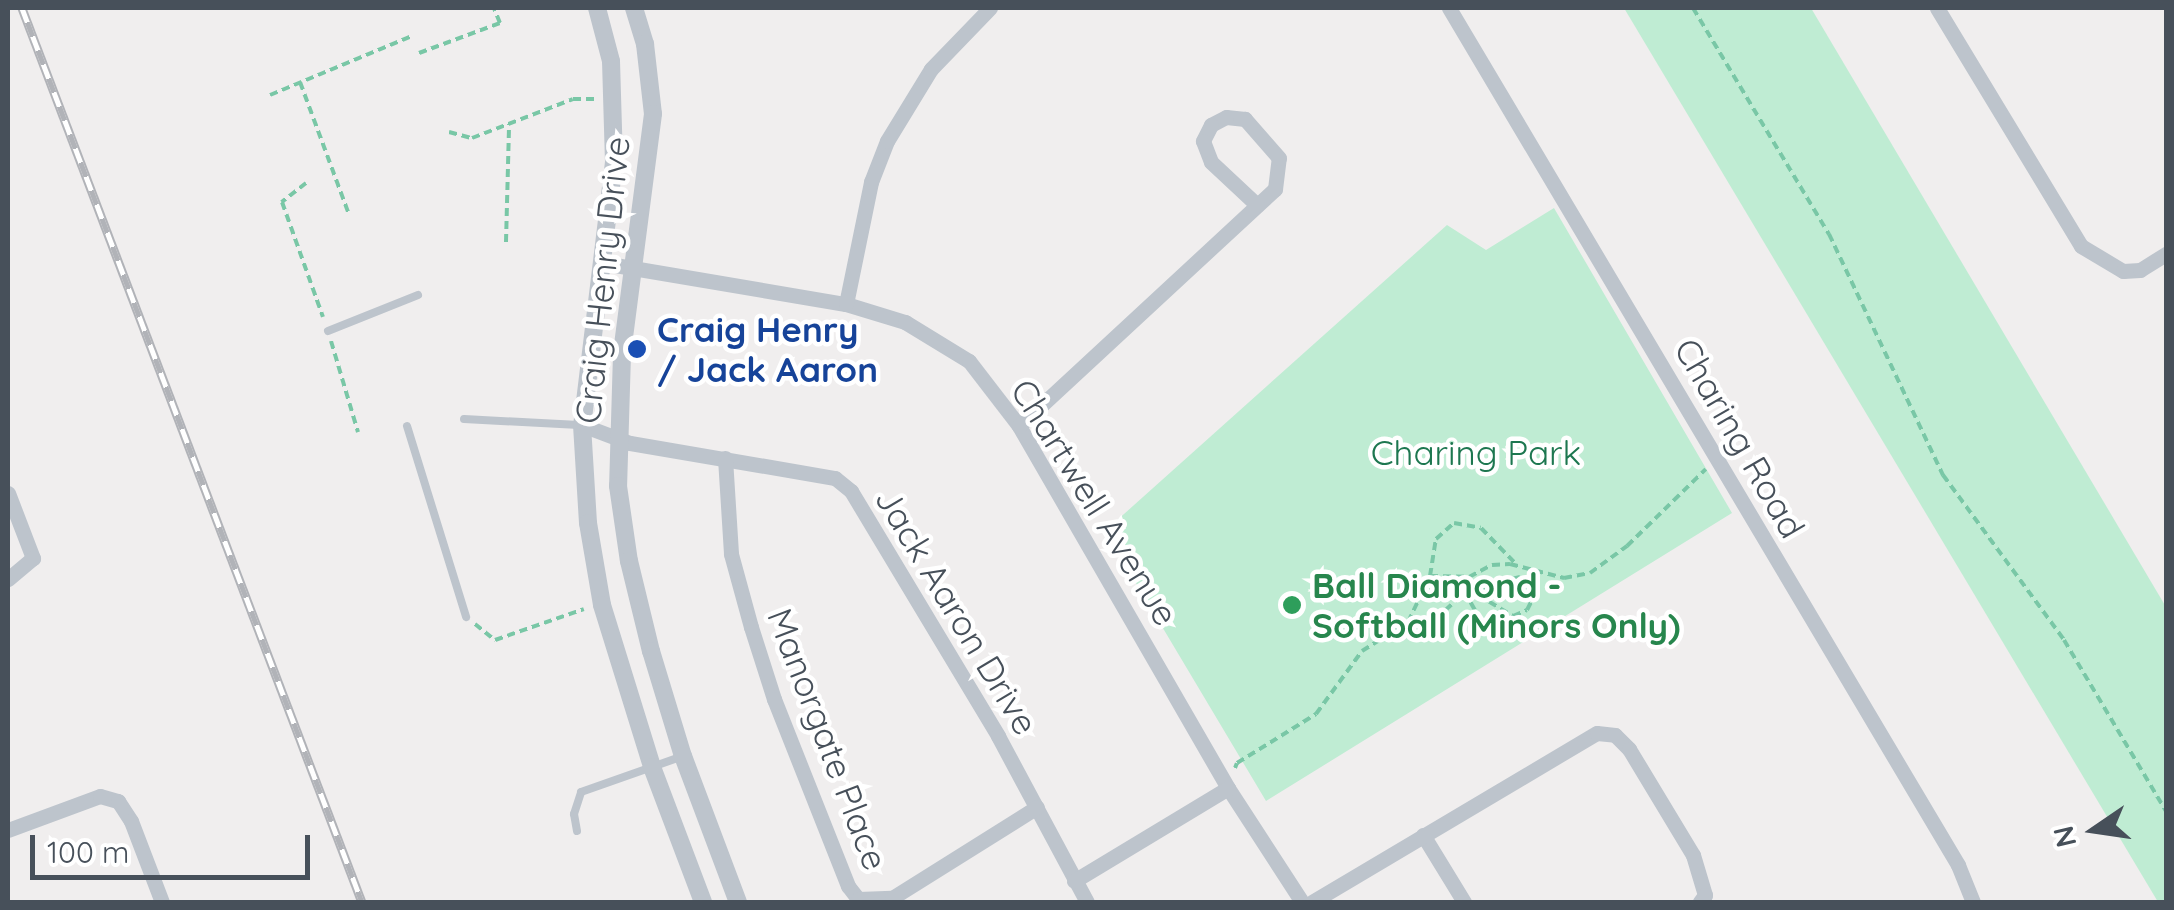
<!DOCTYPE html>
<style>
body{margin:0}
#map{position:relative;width:2174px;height:910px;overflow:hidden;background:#f0eeee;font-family:Quicksand,sans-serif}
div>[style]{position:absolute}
.green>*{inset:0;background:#bfecd3}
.path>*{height:4px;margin-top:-2px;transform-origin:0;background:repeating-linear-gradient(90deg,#79c7a6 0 8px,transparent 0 13px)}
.service>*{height:8px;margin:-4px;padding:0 4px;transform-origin:4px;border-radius:4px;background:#bdc4cc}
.minor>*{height:15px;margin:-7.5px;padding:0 7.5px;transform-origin:7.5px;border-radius:7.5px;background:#bdc4cc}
.tertiary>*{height:18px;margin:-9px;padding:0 9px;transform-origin:9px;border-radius:9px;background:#bdc4cc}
.rail>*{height:9px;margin-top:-4.5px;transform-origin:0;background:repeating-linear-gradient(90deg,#fff 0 15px,#b1b3b8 0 30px);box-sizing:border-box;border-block:2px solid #b1b3b8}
.dots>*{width:28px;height:28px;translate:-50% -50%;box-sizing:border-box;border:5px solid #fff;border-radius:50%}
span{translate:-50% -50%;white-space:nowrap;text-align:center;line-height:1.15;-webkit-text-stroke:9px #fff;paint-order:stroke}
.street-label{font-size:35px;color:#47505a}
.transit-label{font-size:35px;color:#164399;font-weight:700}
.left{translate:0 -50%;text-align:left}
.park-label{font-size:35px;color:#1d7750}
.leisure-label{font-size:35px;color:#27864d;font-weight:700}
.frame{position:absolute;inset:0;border:10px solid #47505a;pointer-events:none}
.north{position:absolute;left:2044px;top:780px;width:100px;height:100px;-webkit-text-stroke:8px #fff;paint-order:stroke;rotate:257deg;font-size:28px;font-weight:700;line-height:40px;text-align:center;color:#47505a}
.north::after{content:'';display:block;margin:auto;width:35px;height:45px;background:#47505a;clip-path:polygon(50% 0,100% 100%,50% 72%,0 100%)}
.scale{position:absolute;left:30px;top:835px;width:280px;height:45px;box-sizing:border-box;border:5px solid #47505a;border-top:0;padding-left:12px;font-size:30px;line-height:35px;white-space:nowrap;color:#47505a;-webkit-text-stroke:8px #fff;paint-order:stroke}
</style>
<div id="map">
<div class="green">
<i style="clip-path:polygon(1624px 8px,1811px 8px,2166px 607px,2166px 902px,2158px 902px)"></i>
<i style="clip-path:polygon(1554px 208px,1732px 513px,1266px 801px,1105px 531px,1447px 225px,1486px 250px)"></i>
</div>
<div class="path">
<i style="left:1693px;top:8px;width:264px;rotate:59deg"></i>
<i style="left:1829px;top:234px;width:267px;rotate:64.7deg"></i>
<i style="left:1943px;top:475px;width:205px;rotate:53.7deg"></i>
<i style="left:2064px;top:640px;width:199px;rotate:59.2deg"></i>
<i style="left:419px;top:53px;width:86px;rotate:-20.3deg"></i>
<i style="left:500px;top:23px;width:16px;rotate:-112deg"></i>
<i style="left:300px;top:82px;width:139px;rotate:69.7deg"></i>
<i style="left:270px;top:95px;width:154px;rotate:-22.6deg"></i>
<i style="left:449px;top:132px;width:24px;rotate:15deg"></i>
<i style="left:472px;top:138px;width:108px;rotate:-21.1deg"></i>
<i style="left:573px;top:99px;width:21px"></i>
<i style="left:306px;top:183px;width:31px;rotate:142deg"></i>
<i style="left:282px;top:202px;width:122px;rotate:70.4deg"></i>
<i style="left:506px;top:242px;width:118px;rotate:-88.5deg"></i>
<i style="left:331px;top:341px;width:95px;rotate:73.5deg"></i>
<i style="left:1430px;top:576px;width:37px;rotate:-81deg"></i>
<i style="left:1436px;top:539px;width:24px;rotate:-42deg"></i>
<i style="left:1454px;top:523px;width:27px;rotate:10deg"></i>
<i style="left:1481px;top:528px;width:50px;rotate:45.8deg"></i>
<i style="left:1458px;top:580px;width:55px;rotate:60.6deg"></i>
<i style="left:1436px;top:619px;width:38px;rotate:-43deg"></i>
<i style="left:1464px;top:593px;width:14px;rotate:8deg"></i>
<i style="left:1478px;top:595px;width:41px;rotate:31deg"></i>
<i style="left:1513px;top:616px;width:15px;rotate:-23deg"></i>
<i style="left:1527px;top:610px;width:9px;rotate:-63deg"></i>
<i style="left:1531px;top:602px;width:20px;rotate:-99deg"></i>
<i style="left:1528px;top:582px;width:9px;rotate:-148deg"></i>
<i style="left:1520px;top:577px;width:35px;rotate:167deg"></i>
<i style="left:1486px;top:585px;width:13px;rotate:129deg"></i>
<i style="left:475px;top:624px;width:26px;rotate:39deg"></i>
<i style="left:495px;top:640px;width:94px;rotate:-19.2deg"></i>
<i style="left:1235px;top:768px;width:5px;rotate:-68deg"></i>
<i style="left:1237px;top:763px;width:93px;rotate:-31.8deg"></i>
<i style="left:1316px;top:714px;width:78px;rotate:-53.9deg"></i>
<i style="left:1362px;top:651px;width:54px;rotate:-32.2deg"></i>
<i style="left:1408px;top:622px;width:51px;rotate:-64.4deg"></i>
<i style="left:1430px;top:576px;width:39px;rotate:1deg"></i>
<i style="left:1469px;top:577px;width:26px;rotate:-28deg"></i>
<i style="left:1492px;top:565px;width:18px;rotate:-3deg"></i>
<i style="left:1510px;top:564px;width:56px;rotate:14.5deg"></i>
<i style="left:1564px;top:578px;width:26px;rotate:-11deg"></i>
<i style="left:1590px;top:573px;width:46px;rotate:-36.1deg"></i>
<i style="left:1627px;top:546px;width:110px;rotate:-44.3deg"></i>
</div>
<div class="service">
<i style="left:328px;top:331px;width:97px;rotate:-21.8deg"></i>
<i style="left:464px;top:419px;width:115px;rotate:3deg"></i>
<i style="left:407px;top:426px;width:200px;rotate:72.8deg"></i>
<i style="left:577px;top:831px;width:17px;rotate:-100deg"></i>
<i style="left:574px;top:814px;width:23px;rotate:-72deg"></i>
<i style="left:581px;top:792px;width:108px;rotate:-19.4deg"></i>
</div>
<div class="minor">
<i style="left:1449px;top:8px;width:997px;rotate:59.29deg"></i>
<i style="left:1958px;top:865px;width:40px;rotate:68deg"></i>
<i style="left:1937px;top:8px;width:278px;rotate:58.8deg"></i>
<i style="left:2081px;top:246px;width:49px;rotate:30.8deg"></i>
<i style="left:2123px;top:271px;width:17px;rotate:-3deg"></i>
<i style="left:2140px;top:270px;width:31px;rotate:-32deg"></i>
<i style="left:603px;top:263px;width:246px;rotate:9.6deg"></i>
<i style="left:846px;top:304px;width:62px;rotate:17deg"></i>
<i style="left:905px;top:322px;width:75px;rotate:31.4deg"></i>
<i style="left:969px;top:361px;width:82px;rotate:52.4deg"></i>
<i style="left:1019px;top:426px;width:418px;rotate:60deg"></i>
<i style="left:1228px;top:788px;width:136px;rotate:57deg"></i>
<i style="left:846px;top:304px;width:125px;rotate:-78.4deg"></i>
<i style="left:871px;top:182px;width:44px;rotate:-68.7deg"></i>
<i style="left:887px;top:141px;width:84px;rotate:-58.6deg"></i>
<i style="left:931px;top:69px;width:85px;rotate:-46deg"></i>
<i style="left:582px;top:425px;width:51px;rotate:20.6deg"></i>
<i style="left:630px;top:443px;width:208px;rotate:9.7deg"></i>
<i style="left:835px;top:478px;width:21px;rotate:39deg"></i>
<i style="left:851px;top:491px;width:286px;rotate:59deg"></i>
<i style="left:998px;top:736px;width:188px;rotate:61.8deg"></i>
<i style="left:1019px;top:426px;width:349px;rotate:-42.8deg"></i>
<i style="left:1275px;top:189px;width:31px;rotate:-83deg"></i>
<i style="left:1279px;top:158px;width:52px;rotate:-131.1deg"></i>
<i style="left:1245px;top:119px;width:19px;rotate:-174deg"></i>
<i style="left:1226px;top:117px;width:17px;rotate:152deg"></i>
<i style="left:1211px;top:125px;width:18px;rotate:117deg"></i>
<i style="left:1203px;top:141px;width:22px;rotate:69deg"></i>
<i style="left:1211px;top:162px;width:63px;rotate:43.1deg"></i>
<i style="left:725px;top:458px;width:96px;rotate:86.4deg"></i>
<i style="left:731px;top:554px;width:76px;rotate:74.7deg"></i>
<i style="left:751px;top:627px;width:76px;rotate:72.3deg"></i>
<i style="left:774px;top:699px;width:201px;rotate:68.4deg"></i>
<i style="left:848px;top:886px;width:16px;rotate:52deg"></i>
<i style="left:858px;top:899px;width:34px;rotate:-2deg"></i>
<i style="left:892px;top:898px;width:171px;rotate:-32.1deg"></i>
<i style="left:8px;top:493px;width:70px;rotate:69deg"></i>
<i style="left:33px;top:558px;width:33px;rotate:140deg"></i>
<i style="left:8px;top:830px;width:98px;rotate:-20.3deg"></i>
<i style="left:100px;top:796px;width:19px;rotate:16deg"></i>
<i style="left:118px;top:801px;width:24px;rotate:57deg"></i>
<i style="left:131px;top:821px;width:87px;rotate:69.1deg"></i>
<i style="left:1423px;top:835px;width:79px;rotate:58.5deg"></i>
<i style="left:1074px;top:881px;width:180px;rotate:-31.1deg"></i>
<i style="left:1312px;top:902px;width:331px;rotate:-30.7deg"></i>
<i style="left:1597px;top:733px;width:18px;rotate:6deg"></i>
<i style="left:1615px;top:735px;width:20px;rotate:45deg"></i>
<i style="left:1629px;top:749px;width:124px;rotate:58.9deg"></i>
<i style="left:1693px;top:855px;width:42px;rotate:73.3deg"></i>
<i style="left:1705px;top:895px;width:9px;rotate:126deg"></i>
</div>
<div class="tertiary">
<i style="left:597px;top:8px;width:55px;rotate:75.2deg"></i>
<i style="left:611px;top:61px;width:101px;rotate:88.3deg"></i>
<i style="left:614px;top:162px;width:265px;rotate:96.9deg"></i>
<i style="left:582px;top:425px;width:98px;rotate:86.5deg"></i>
<i style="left:588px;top:523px;width:83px;rotate:80.3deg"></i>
<i style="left:602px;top:605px;width:170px;rotate:72.8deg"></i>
<i style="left:652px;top:767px;width:144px;rotate:69.3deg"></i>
<i style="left:634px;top:8px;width:38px;rotate:73deg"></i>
<i style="left:645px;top:44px;width:70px;rotate:83.5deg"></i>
<i style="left:653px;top:114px;width:242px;rotate:97.4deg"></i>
<i style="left:622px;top:354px;width:132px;rotate:91.7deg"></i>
<i style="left:618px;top:486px;width:76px;rotate:81.7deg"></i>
<i style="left:629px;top:561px;width:93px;rotate:76.3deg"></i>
<i style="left:651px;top:651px;width:110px;rotate:73.1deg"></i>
<i style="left:683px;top:756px;width:156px;rotate:69.4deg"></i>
</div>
<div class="rail">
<i style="left:22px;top:8px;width:956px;rotate:69.18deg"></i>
</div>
<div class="dots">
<i style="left:637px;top:349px;background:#1a4fb4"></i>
<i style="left:1292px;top:605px;background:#2e9e5b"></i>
</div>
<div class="street-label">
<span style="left:602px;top:280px;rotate:-84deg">Craig Henry Drive</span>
<span style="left:1740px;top:438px;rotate:60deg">Charing Road</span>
<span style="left:1095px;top:502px;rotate:58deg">Chartwell Avenue</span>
<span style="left:957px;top:611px;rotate:59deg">Jack Aaron Drive</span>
<span style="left:828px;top:739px;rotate:69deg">Manorgate Place</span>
</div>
<div class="transit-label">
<span class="left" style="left:657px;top:349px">Craig Henry<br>/ Jack Aaron</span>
</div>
<div class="park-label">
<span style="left:1476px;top:452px">Charing Park</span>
</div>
<div class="leisure-label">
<span class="left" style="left:1312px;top:605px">Ball Diamond -<br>Softball (Minors Only)</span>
</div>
<div class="frame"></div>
<div class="north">N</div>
<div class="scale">100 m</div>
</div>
